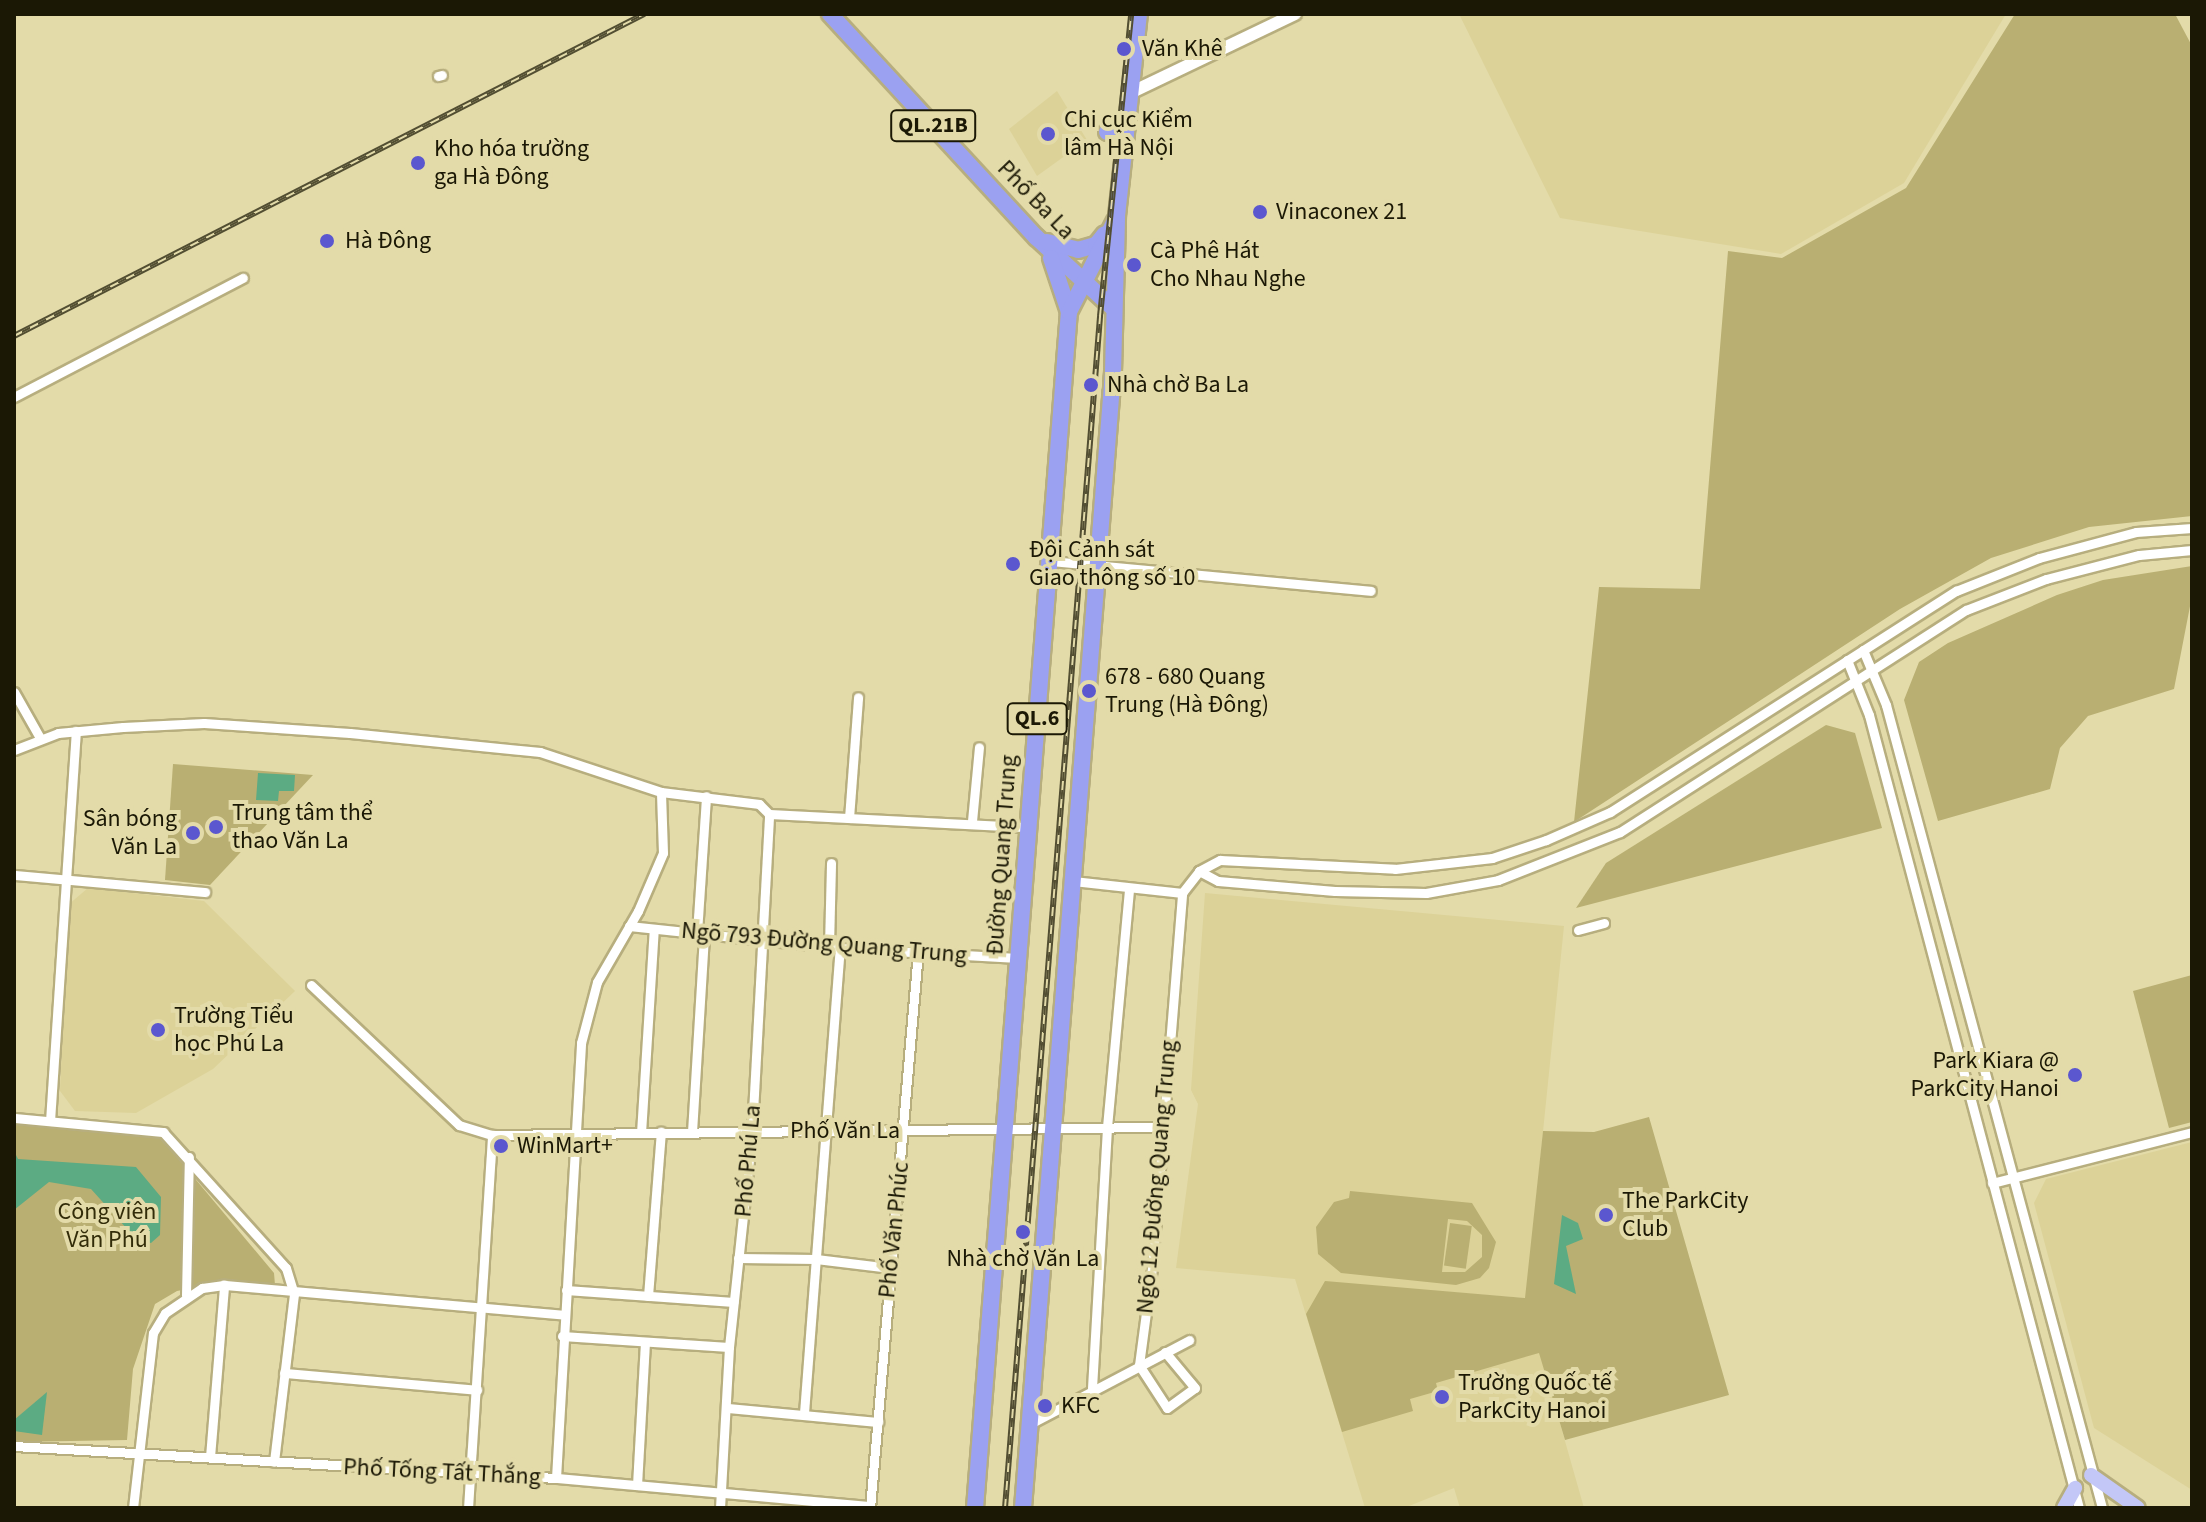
<!DOCTYPE html>
<meta charset="utf-8">
<style>
body{margin:0}
#map{position:relative;width:2206px;height:1522px;overflow:hidden;background:#e3dba9;font-family:"Source Sans 3",sans-serif}
div>[style]{position:absolute}
.built>*{inset:0;background:#dcd298}
.green>*{inset:0;background:#b9af72;transform-origin:0 0}
.water>*{inset:0;background:#5cab83}
.roads{filter:drop-shadow(2px 0 #b7ae7e) drop-shadow(-2px 0 #b7ae7e) drop-shadow(0 2px #b7ae7e) drop-shadow(0 -2px #b7ae7e)}
.street>*{height:9px;margin:-4.5px;padding:0 4.5px;transform-origin:4.5px;border-radius:4.5px;background:#fff}
.secondary>*{height:12px;margin:-6px;padding:0 6px;transform-origin:6px;border-radius:6px;background:#fff}
.primary>*{height:14px;margin:-7px;padding:0 7px;transform-origin:7px;border-radius:7px;background:#c3c7f7}
.highway>*{height:16px;margin:-8px;padding:0 8px;transform-origin:8px;border-radius:8px;background:#9ba1f1}
.rail>*{height:6px;margin-top:-3px;transform-origin:0;background:repeating-linear-gradient(90deg,#e3dba9 0 9px,#524e32 0 18px);box-sizing:border-box;border-block:2px solid #524e32}
.dots>*{width:22px;height:22px;translate:-50% -50%;box-sizing:border-box;border:4px solid #e3dba9;border-radius:50%}
span{translate:-50% -50%;white-space:nowrap;text-align:center;line-height:1.15;-webkit-text-stroke:8px #e3dba9;paint-order:stroke}
.shield-label span{padding:2px 6px;background:#e3dba9;border:2px solid;border-radius:6px;-webkit-text-stroke-width:0}
.shield-label{font-size:22px;color:#1b1805;font-weight:700}
.poi-label{font-size:24px;color:#1b1805}
.left{translate:0 -50%;text-align:left}
.right{translate:-100% -50%;text-align:right}
.street-label{font-size:24px;color:#1b1805}
.park-label{font-size:24px;color:#322c09}
.frame{position:absolute;inset:0;border:16px solid #1b1805;pointer-events:none}
</style>
<div id="map">
<div class="built">
<i style="clip-path:polygon(1459px 14px,2006px 14px,1904px 183px,1781px 254px,1560px 218px)"></i>
<i style="clip-path:polygon(1057px 91px,1087px 140px,1037px 176px,1009px 129px)"></i>
<i style="clip-path:polygon(88px 888px,204px 901px,295px 991px,213px 1069px,136px 1113px,75px 1111px,60px 1091px,68px 905px)"></i>
<i style="clip-path:polygon(1205px 893px,1564px 926px,1526px 1298px,1409px 1289px,1540px 1353px,1584px 1508px,1460px 1508px,1454px 1488px,1404px 1508px,1365px 1508px,1295px 1279px,1176px 1268px,1198px 1104px,1191px 1090px)"></i>
<i style="clip-path:polygon(2192px 1142px,2192px 1490px,2094px 1428px,2034px 1203px,2046px 1179px)"></i>
</div>
<div class="green">
<i style="clip-path:polygon(2015px 14px,2175px 14px,2192px 46px,2192px 516px,2089px 527px,1991px 558px,1900px 609px,1574px 822px,1599px 587px,1700px 589px,1728px 251px,1782px 258px,1906px 188px)"></i>
<i style="clip-path:polygon(2192px 566px,2192px 596px,2174px 689px,2088px 716px,2060px 748px,2050px 789px,1938px 821px,1904px 700px,1919px 662px,1948px 643px,2057px 595px,2103px 580px)"></i>
<i style="clip-path:polygon(1826px 725px,1855px 733px,1882px 828px,1576px 908px,1606px 863px)"></i>
<i style="clip-path:polygon(173px 764px,313px 775px,210px 885px,165px 880px)"></i>
<i style="clip-path:polygon(2192px 975px,2192px 1122px,2169px 1128px,2133px 991px)"></i>
<i style="clip-path:polygon(1649px 1117px,1729px 1395px,1565px 1440px,1539px 1353px,1436px 1383px,1438px 1391px,1410px 1399px,1413px 1411px,1342px 1432px,1306px 1314px,1325px 1281px,1525px 1298px,1543px 1131px,1594px 1132px)"></i>
<i style="clip-path:polygon(14px 1124px,161px 1138px,274px 1273px,275px 1285px,222px 1282px,177px 1291px,155px 1304px,133px 1369px,127px 1440px,14px 1442px)"></i>
<i style="clip-path:polygon(evenodd,1350px 1191px,1472px 1203px,1496px 1242px,1489px 1268px,1480px 1278px,1456px 1285px,1341px 1273px,1318px 1254px,1316px 1227px,1334px 1202px,1349px 1198px,1350px 1191px,1448px 1219px,1467px 1221px,1482px 1235px,1482px 1257px,1465px 1272px,1442px 1272px,1448px 1219px)"></i>
<i style="left:1450px;top:1223px;width:22px;height:43px;rotate:8deg"></i>
</div>
<div class="water">
<i style="clip-path:polygon(258px 773px,295px 775px,294px 791px,279px 791px,278px 801px,256px 800px)"></i>
<i style="clip-path:polygon(14px 1151px,18px 1159px,136px 1167px,161px 1197px,160px 1235px,151px 1243px,137px 1240px,91px 1189px,49px 1182px,14px 1210px)"></i>
<i style="clip-path:polygon(1562px 1215px,1578px 1223px,1583px 1239px,1566px 1246px,1576px 1294px,1554px 1284px)"></i>
<i style="clip-path:polygon(47px 1392px,42px 1435px,14px 1431px,14px 1420px)"></i>
</div>
<div class="roads">
<div class="street">
<i style="left:438px;top:76px;width:4px;rotate:-14deg"></i>
<i style="left:14px;top:397px;width:258px;rotate:-27.5deg"></i>
<i style="left:1050px;top:561px;width:322px;rotate:5.3deg"></i>
<i style="left:1863px;top:650px;width:60px;rotate:67.3deg"></i>
<i style="left:1886px;top:705px;width:832px;rotate:74.94deg"></i>
<i style="left:1847px;top:660px;width:59px;rotate:68.2deg"></i>
<i style="left:1869px;top:715px;width:820px;rotate:75.17deg"></i>
<i style="left:14px;top:692px;width:53px;rotate:60.5deg"></i>
<i style="left:14px;top:750px;width:47px;rotate:-21.1deg"></i>
<i style="left:58px;top:733px;width:65px;rotate:-5.3deg"></i>
<i style="left:123px;top:727px;width:81px;rotate:-2.8deg"></i>
<i style="left:204px;top:723px;width:146px;rotate:3.9deg"></i>
<i style="left:350px;top:733px;width:191px;rotate:5.7deg"></i>
<i style="left:540px;top:752px;width:127px;rotate:18.3deg"></i>
<i style="left:661px;top:792px;width:99px;rotate:7deg"></i>
<i style="left:759px;top:804px;width:14px;rotate:45deg"></i>
<i style="left:769px;top:814px;width:260px;rotate:2.9deg"></i>
<i style="left:849px;top:818px;width:121px;rotate:-85.7deg"></i>
<i style="left:972px;top:821px;width:74px;rotate:-84.6deg"></i>
<i style="left:1199px;top:871px;width:21px;rotate:28deg"></i>
<i style="left:1218px;top:881px;width:117px;rotate:4.9deg"></i>
<i style="left:1335px;top:891px;width:91px;rotate:1.3deg"></i>
<i style="left:1426px;top:893px;width:73px;rotate:-10.2deg"></i>
<i style="left:1498px;top:880px;width:131px;rotate:-21.5deg"></i>
<i style="left:1620px;top:832px;width:411px;rotate:-32.7deg"></i>
<i style="left:1966px;top:610px;width:86px;rotate:-21.2deg"></i>
<i style="left:2046px;top:579px;width:96px;rotate:-14.5deg"></i>
<i style="left:2139px;top:555px;width:53px;rotate:-5.4deg"></i>
<i style="left:14px;top:875px;width:192px;rotate:5.1deg"></i>
<i style="left:1073px;top:881px;width:110px;rotate:6.3deg"></i>
<i style="left:629px;top:926px;width:212px;rotate:6deg"></i>
<i style="left:840px;top:948px;width:178px;rotate:3.2deg"></i>
<i style="left:1578px;top:930px;width:27px;rotate:-15deg"></i>
<i style="left:697px;top:933px;width:137px;rotate:-86.2deg"></i>
<i style="left:829px;top:946px;width:83px;rotate:-88.6deg"></i>
<i style="left:311px;top:985px;width:204px;rotate:43.4deg"></i>
<i style="left:459px;top:1125px;width:34px;rotate:17deg"></i>
<i style="left:492px;top:1135px;width:668px;rotate:-0.69deg"></i>
<i style="left:14px;top:1118px;width:150px;rotate:5.4deg"></i>
<i style="left:163px;top:1132px;width:183px;rotate:47.9deg"></i>
<i style="left:286px;top:1268px;width:27px;rotate:73deg"></i>
<i style="left:294px;top:1294px;width:169px;rotate:96.8deg"></i>
<i style="left:50px;top:1121px;width:391px;rotate:-86.2deg"></i>
<i style="left:692px;top:1132px;width:198px;rotate:-86.5deg"></i>
<i style="left:641px;top:1133px;width:204px;rotate:-86.4deg"></i>
<i style="left:1992px;top:1183px;width:206px;rotate:-14.3deg"></i>
<i style="left:738px;top:1258px;width:78px;rotate:0.7deg"></i>
<i style="left:816px;top:1259px;width:75px;rotate:6.9deg"></i>
<i style="left:566px;top:1290px;width:168px;rotate:4.1deg"></i>
<i style="left:186px;top:1295px;width:138px;rotate:-88.8deg"></i>
<i style="left:648px;top:1296px;width:165px;rotate:-85.5deg"></i>
<i style="left:562px;top:1336px;width:167px;rotate:3.8deg"></i>
<i style="left:1139px;top:1365px;width:98px;rotate:-82.4deg"></i>
<i style="left:1152px;top:1268px;width:376px;rotate:-85.4deg"></i>
<i style="left:1182px;top:893px;width:28px;rotate:-52deg"></i>
<i style="left:1199px;top:871px;width:24px;rotate:-28deg"></i>
<i style="left:1220px;top:860px;width:175px;rotate:2.9deg"></i>
<i style="left:1395px;top:869px;width:98px;rotate:-6.5deg"></i>
<i style="left:1492px;top:858px;width:57px;rotate:-18.4deg"></i>
<i style="left:1546px;top:840px;width:70px;rotate:-23.6deg"></i>
<i style="left:1610px;top:812px;width:411px;rotate:-32.6deg"></i>
<i style="left:1956px;top:591px;width:89px;rotate:-21.7deg"></i>
<i style="left:2039px;top:558px;width:100px;rotate:-15deg"></i>
<i style="left:2136px;top:532px;width:56px;rotate:-4.1deg"></i>
<i style="left:1139px;top:1365px;width:51px;rotate:56.9deg"></i>
<i style="left:1167px;top:1408px;width:34px;rotate:-36deg"></i>
<i style="left:1195px;top:1388px;width:47px;rotate:-129.8deg"></i>
<i style="left:284px;top:1373px;width:194px;rotate:5deg"></i>
<i style="left:1092px;top:1388px;width:261px;rotate:-86.7deg"></i>
<i style="left:1107px;top:1127px;width:240px;rotate:-84.7deg"></i>
<i style="left:727px;top:1408px;width:152px;rotate:5.3deg"></i>
<i style="left:804px;top:1413px;width:466px;rotate:-85.6deg"></i>
<i style="left:1030px;top:1424px;width:180px;rotate:-27.8deg"></i>
<i style="left:14px;top:1446px;width:543px;rotate:3.38deg"></i>
<i style="left:556px;top:1478px;width:315px;rotate:5.1deg"></i>
<i style="left:210px;top:1457px;width:173px;rotate:-85.3deg"></i>
<i style="left:556px;top:1478px;width:436px;rotate:-86.7deg"></i>
<i style="left:581px;top:1043px;width:63px;rotate:-75.3deg"></i>
<i style="left:597px;top:982px;width:82px;rotate:-60deg"></i>
<i style="left:638px;top:911px;width:63px;rotate:-66.7deg"></i>
<i style="left:663px;top:853px;width:61px;rotate:-91.9deg"></i>
<i style="left:637px;top:1485px;width:141px;rotate:-86.8deg"></i>
<i style="left:133px;top:1508px;width:176px;rotate:-83.5deg"></i>
<i style="left:153px;top:1333px;width:23px;rotate:-59deg"></i>
<i style="left:165px;top:1313px;width:45px;rotate:-34deg"></i>
<i style="left:202px;top:1288px;width:22px;rotate:-8deg"></i>
<i style="left:224px;top:1285px;width:341px;rotate:5deg"></i>
<i style="left:468px;top:1508px;width:374px;rotate:-86.3deg"></i>
<i style="left:720px;top:1508px;width:161px;rotate:-86.8deg"></i>
<i style="left:729px;top:1347px;width:217px;rotate:-83.9deg"></i>
<i style="left:752px;top:1131px;width:317px;rotate:-86.9deg"></i>
<i style="left:870px;top:1508px;width:558px;rotate:-85.07deg"></i>
</div>
<div class="secondary">
<i style="left:1130px;top:93px;width:183px;rotate:-25.6deg"></i>
</div>
<div class="primary">
<i style="left:2091px;top:1475px;width:57px;rotate:35.1deg"></i>
<i style="left:2064px;top:1508px;width:23px;rotate:-61deg"></i>
</div>
<div class="highway">
<i style="left:830px;top:14px;width:304px;rotate:47.3deg"></i>
<i style="left:1036px;top:237px;width:106px;rotate:42.7deg"></i>
<i style="left:1107px;top:132px;width:19px;rotate:6deg"></i>
<i style="left:1047px;top:242px;width:32px;rotate:14deg"></i>
<i style="left:1078px;top:250px;width:19px;rotate:-16deg"></i>
<i style="left:1096px;top:245px;width:14px;rotate:-51deg"></i>
<i style="left:1051px;top:258px;width:57px;rotate:71.6deg"></i>
<i style="left:975px;top:1508px;width:1200px;rotate:-85.51deg"></i>
<i style="left:1069px;top:312px;width:102px;rotate:-63.2deg"></i>
<i style="left:1023px;top:1508px;width:1140px;rotate:-85.47deg"></i>
<i style="left:1113px;top:372px;width:156px;rotate:-88.5deg"></i>
<i style="left:1117px;top:216px;width:203px;rotate:-83.8deg"></i>
</div>
</div>
<div class="rail">
<i style="left:14px;top:336px;width:708px;rotate:-27.07deg"></i>
<i style="left:1005px;top:1508px;width:1196px;rotate:-85.44deg"></i>
<i style="left:1100px;top:316px;width:304px;rotate:-84.1deg"></i>
</div>
<div class="dots">
<i style="left:1124px;top:49px;background:#5b57cf"></i>
<i style="left:1048px;top:134px;background:#5b57cf"></i>
<i style="left:418px;top:163px;background:#5b57cf"></i>
<i style="left:1260px;top:212px;background:#5b57cf"></i>
<i style="left:327px;top:241px;background:#5b57cf"></i>
<i style="left:1134px;top:265px;background:#5b57cf"></i>
<i style="left:1091px;top:385px;background:#5b57cf"></i>
<i style="left:1013px;top:564px;background:#5b57cf"></i>
<i style="left:1089px;top:691px;background:#5b57cf"></i>
<i style="left:216px;top:827px;background:#5b57cf"></i>
<i style="left:193px;top:833px;background:#5b57cf"></i>
<i style="left:158px;top:1030px;background:#5b57cf"></i>
<i style="left:2075px;top:1075px;background:#5b57cf"></i>
<i style="left:501px;top:1146px;background:#5b57cf"></i>
<i style="left:1606px;top:1215px;background:#5b57cf"></i>
<i style="left:1023px;top:1232px;background:#5b57cf"></i>
<i style="left:1442px;top:1397px;background:#5b57cf"></i>
<i style="left:1045px;top:1406px;background:#5b57cf"></i>
</div>
<div class="shield-label">
<span style="left:933px;top:126px">QL.21B</span>
<span style="left:1037px;top:719px">QL.6</span>
</div>
<div class="poi-label">
<span class="left" style="left:1142px;top:49px">Văn Khê</span>
<span class="left" style="left:1064px;top:134px">Chi cục Kiểm<br>lâm Hà Nội</span>
<span class="left" style="left:434px;top:163px">Kho hóa trường<br>ga Hà Đông</span>
<span class="left" style="left:1276px;top:212px">Vinaconex 21</span>
<span class="left" style="left:345px;top:241px">Hà Đông</span>
<span class="left" style="left:1150px;top:265px">Cà Phê Hát<br>Cho Nhau Nghe</span>
<span class="left" style="left:1107px;top:385px">Nhà chờ Ba La</span>
<span class="left" style="left:1029px;top:564px">Đội Cảnh sát<br>Giao thông số 10</span>
<span class="left" style="left:1105px;top:691px">678 - 680 Quang<br>Trung (Hà Đông)</span>
<span class="left" style="left:232px;top:827px">Trung tâm thể<br>thao Văn La</span>
<span class="right" style="left:177px;top:833px">Sân bóng<br>Văn La</span>
<span class="left" style="left:174px;top:1030px">Trường Tiểu<br>học Phú La</span>
<span class="right" style="left:2059px;top:1075px">Park Kiara @<br>ParkCity Hanoi</span>
<span class="left" style="left:517px;top:1146px">WinMart+</span>
<span class="left" style="left:1622px;top:1215px">The ParkCity<br>Club</span>
<span style="left:1023px;top:1259px">Nhà chờ Văn La</span>
<span class="left" style="left:1458px;top:1397px">Trường Quốc tế<br>ParkCity Hanoi</span>
<span class="left" style="left:1061px;top:1406px">KFC</span>
</div>
<div class="street-label">
<span style="left:1036px;top:200px;rotate:46deg">Phố Ba La</span>
<span style="left:1002px;top:855px;rotate:-86deg">Đường Quang Trung</span>
<span style="left:824px;top:943px;rotate:5deg">Ngõ 793 Đường Quang Trung</span>
<span style="left:845px;top:1131px">Phố Văn La</span>
<span style="left:748px;top:1161px;rotate:-85deg">Phố Phú La</span>
<span style="left:1157px;top:1177px;rotate:-85deg">Ngõ 12 Đường Quang Trung</span>
<span style="left:894px;top:1230px;rotate:-84deg">Phố Văn Phúc</span>
<span style="left:442px;top:1472px;rotate:3deg">Phố Tống Tất Thắng</span>
</div>
<div class="park-label">
<span style="left:107px;top:1226px">Công viên<br>Văn Phú</span>
</div>
<div class="frame"></div>
</div>
